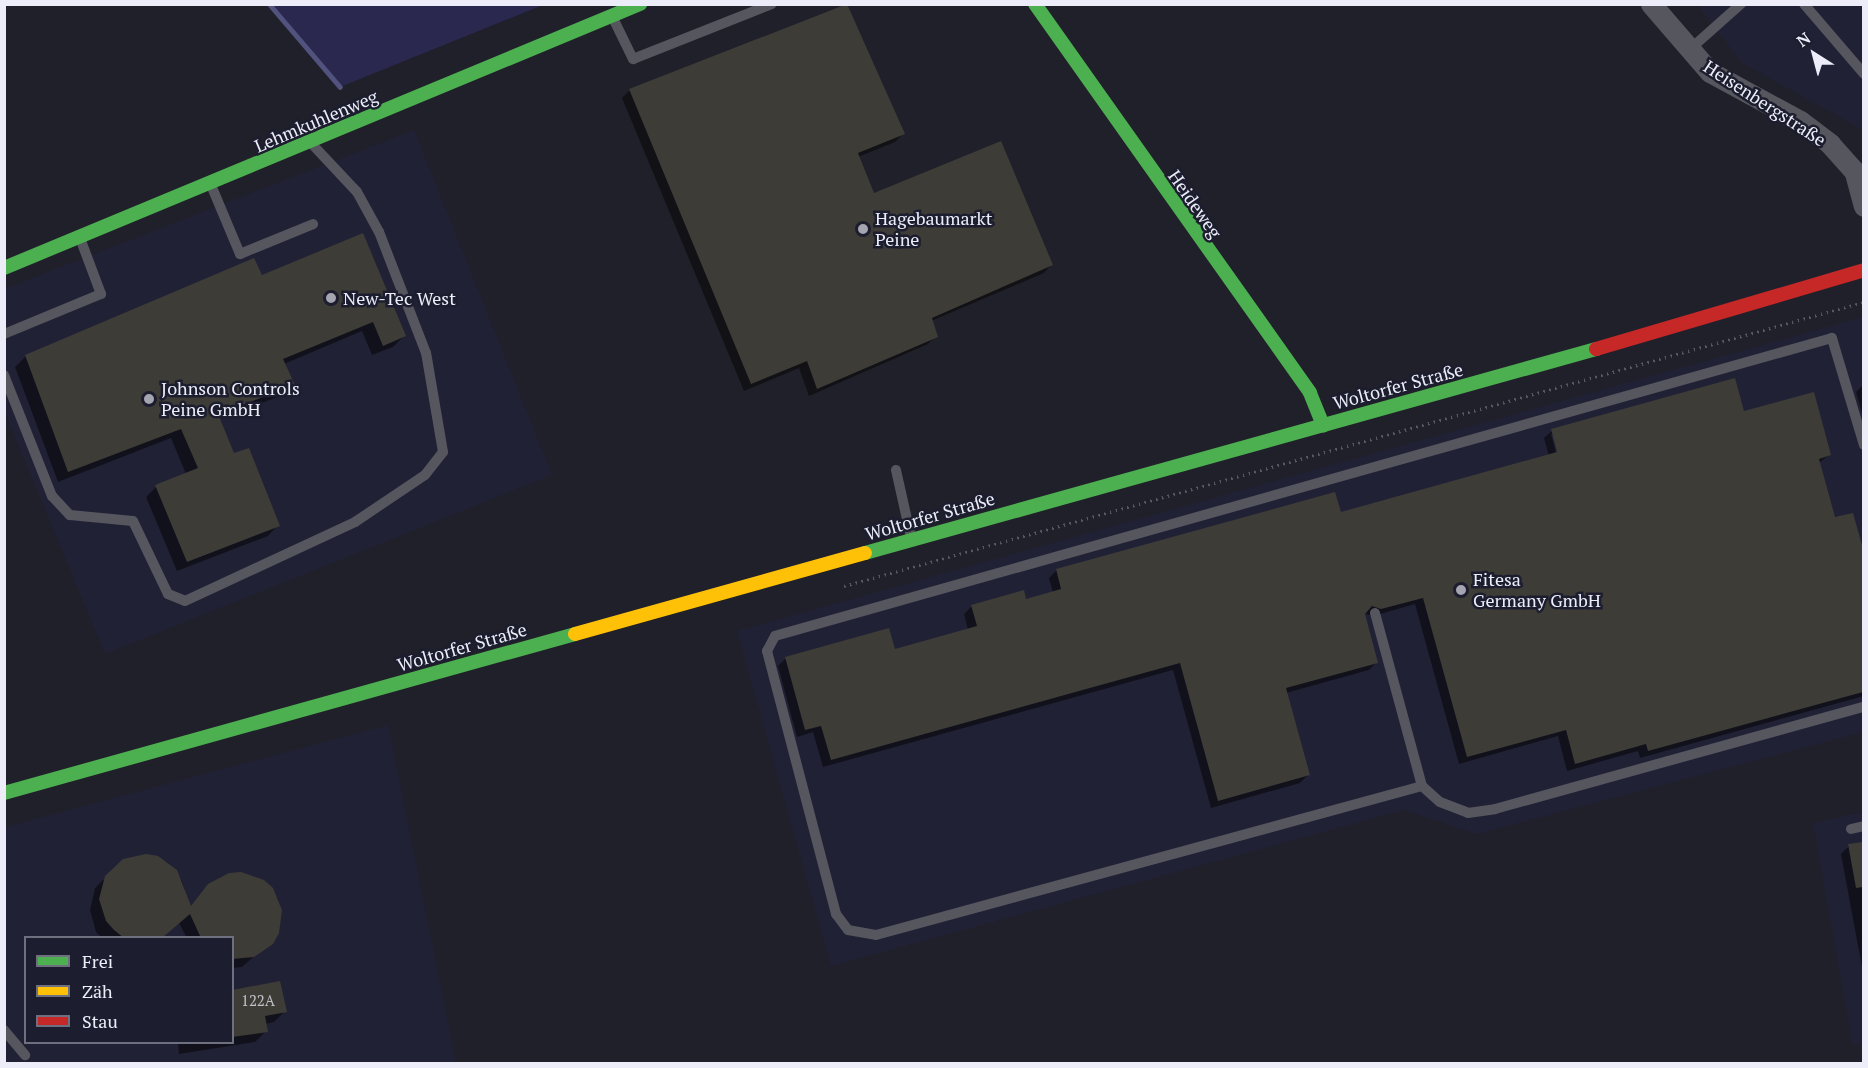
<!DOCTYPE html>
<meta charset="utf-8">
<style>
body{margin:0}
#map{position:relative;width:1868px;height:1068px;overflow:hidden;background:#20202a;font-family:"PT Serif",serif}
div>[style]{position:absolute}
.built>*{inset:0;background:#212136}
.green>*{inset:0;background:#2a284e}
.shadow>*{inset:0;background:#0007}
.stream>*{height:5px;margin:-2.5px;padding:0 2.5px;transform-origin:2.5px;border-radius:2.5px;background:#52527e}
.building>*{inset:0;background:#3e3c37}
.path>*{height:3px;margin-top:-1.5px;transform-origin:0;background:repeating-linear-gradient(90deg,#585860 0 1.5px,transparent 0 6px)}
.lane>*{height:10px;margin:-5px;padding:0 5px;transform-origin:5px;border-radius:5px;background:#56565f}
.street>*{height:21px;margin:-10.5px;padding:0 10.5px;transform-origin:10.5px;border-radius:10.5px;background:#56565f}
.fast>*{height:14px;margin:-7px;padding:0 7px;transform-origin:7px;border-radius:7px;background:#4caf50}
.slow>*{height:14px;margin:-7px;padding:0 7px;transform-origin:7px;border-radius:7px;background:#ffc107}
.jam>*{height:14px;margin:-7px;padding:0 7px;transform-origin:7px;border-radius:7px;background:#c62828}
.dots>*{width:16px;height:16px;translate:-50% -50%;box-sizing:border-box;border:3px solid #1c1d2e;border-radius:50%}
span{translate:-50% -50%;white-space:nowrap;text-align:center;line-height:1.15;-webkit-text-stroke:5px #1c1d2e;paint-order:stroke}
.number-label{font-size:15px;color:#c0c1c8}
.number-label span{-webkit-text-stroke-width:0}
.street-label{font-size:18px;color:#ecedf9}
.poi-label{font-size:18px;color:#ecedf9}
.left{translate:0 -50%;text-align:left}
.frame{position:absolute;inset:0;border:6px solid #ecedf9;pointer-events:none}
.legend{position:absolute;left:24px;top:936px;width:210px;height:108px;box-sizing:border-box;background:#1c1d2e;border:2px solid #6f707f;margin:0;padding:8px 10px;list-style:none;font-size:18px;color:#ecedf9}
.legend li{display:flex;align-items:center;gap:12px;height:30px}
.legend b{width:30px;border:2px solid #6f707f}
.north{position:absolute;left:1784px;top:24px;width:60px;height:60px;-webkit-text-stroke:4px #1c1d2e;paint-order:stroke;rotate:324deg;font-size:16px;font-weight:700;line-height:24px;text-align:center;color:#ecedf9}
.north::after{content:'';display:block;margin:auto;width:21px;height:27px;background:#ecedf9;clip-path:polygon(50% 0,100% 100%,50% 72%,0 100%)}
</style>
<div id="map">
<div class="built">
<i style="clip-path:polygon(1704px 4px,1863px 5px,1863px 130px,1742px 63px,1700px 8px)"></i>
<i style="clip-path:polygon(414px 130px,552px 475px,105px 654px,5px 413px,4px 289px)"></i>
<i style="clip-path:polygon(1863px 317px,1863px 732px,1477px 834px,1404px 810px,831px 966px,737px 631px)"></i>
<i style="clip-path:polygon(evenodd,388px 725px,456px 1063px,5px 1064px,5px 827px,388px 725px,26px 938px,232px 938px,232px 1042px,26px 1042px,26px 938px)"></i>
<i style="clip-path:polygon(1863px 812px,1863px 1044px,1853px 1046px,1813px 823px)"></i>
</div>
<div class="green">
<i style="clip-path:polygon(269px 5px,543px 5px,340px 87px)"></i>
</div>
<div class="shadow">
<i style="clip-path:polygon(630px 90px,903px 134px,895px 142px,858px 157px,873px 195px,1051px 265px,1044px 273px,931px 321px,936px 336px,928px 344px,809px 396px,799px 368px,744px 391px,622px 98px)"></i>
<i style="clip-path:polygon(362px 235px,404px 336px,393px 347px,372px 355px,362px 331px,284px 364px,294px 384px,283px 395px,218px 419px,233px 455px,278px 525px,268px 536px,177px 571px,146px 497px,156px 487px,186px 474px,171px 438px,58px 482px,15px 367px,26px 356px,261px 277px)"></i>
<i style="clip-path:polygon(1864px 384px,1864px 420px,1856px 392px)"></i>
<i style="clip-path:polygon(evenodd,1743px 413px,1829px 455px,1819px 463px,1834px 519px,1852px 514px,1864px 555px,1864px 696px,1640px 758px,1638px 751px,1567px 771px,1558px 736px,1459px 764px,1415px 604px,1373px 616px,1363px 613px,1377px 662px,1369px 670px,1286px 693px,1308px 775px,1300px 783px,1211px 808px,1173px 670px,823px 767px,813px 732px,797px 737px,778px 666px,785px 659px,893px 651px,968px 630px,964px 614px,972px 606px,1025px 601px,1053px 593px,1049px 578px,1057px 570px,1340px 514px,1549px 456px,1544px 438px,1552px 431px,1743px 413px,1551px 434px,1554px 434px,1560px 459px,1558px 460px,1551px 434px)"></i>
<i style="clip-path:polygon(1864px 843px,1864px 978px,1841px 854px,1849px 846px)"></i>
<i style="clip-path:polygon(146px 855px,168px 863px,182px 881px,190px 908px,263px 881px,278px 899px,281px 910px,266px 946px,242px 967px,232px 968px,232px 938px,187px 938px,179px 923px,161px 938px,102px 938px,96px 932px,90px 910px,95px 888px,123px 860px)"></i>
<i style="clip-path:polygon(232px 991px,285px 1011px,274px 1022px,265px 1024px,266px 1031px,255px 1042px,179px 1054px,178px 1042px,232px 1042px)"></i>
</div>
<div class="stream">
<i style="left:269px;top:4px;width:109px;rotate:49.5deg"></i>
</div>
<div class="building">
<i style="clip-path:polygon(847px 4px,905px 134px,858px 153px,874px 193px,1001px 141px,1053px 265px,932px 318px,938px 337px,817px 389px,807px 361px,751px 384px,629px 89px)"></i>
<i style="clip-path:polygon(363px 233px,406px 336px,383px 346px,373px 322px,283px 359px,295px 385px,218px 414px,234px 453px,249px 448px,280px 526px,187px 562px,155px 485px,198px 468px,181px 429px,68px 472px,25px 355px,254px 258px,262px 275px)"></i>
<i style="clip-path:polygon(1735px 378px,1744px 411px,1814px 392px,1831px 455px,1819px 459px,1835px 517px,1853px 513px,1863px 549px,1863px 692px,1648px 751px,1646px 744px,1575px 764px,1566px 730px,1467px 757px,1423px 598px,1381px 609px,1372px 606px,1365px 614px,1378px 663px,1286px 688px,1310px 775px,1218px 801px,1180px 663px,831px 760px,821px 726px,805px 730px,785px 657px,889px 628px,895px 649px,977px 626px,971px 605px,1024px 590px,1026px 599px,1061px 589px,1056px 569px,1335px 492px,1341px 512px,1557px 452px,1551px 429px)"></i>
<i style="clip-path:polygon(1863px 842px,1863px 887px,1856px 888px,1848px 844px)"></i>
<i style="clip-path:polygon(146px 854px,158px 856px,177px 870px,191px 906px,208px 884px,229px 873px,241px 872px,264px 880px,273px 888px,282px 910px,279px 933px,273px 944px,254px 957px,232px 959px,232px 938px,201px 938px,190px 914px,162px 938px,124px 938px,114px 930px,106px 921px,99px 899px,105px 876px,123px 859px)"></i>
<i style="clip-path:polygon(280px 981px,287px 1012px,265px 1016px,268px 1032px,232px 1037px,232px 990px)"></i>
</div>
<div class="path">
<i style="left:844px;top:586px;width:1059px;rotate:-15.56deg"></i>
</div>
<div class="lane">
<i style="left:1804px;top:4px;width:92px;rotate:49.4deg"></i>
<i style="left:612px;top:16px;width:48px;rotate:64deg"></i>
<i style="left:633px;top:59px;width:149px;rotate:-21.6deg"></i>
<i style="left:1688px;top:51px;width:71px;rotate:-41.6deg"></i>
<i style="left:211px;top:185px;width:75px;rotate:67.2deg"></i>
<i style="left:240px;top:254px;width:79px;rotate:-22.3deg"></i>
<i style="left:4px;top:334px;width:105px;rotate:-22.4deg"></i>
<i style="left:101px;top:294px;width:60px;rotate:-110.6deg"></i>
<i style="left:4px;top:375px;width:130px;rotate:68.4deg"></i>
<i style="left:52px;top:496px;width:26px;rotate:47deg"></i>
<i style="left:70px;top:515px;width:63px;rotate:5.4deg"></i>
<i style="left:133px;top:521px;width:81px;rotate:64.4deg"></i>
<i style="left:168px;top:594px;width:18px;rotate:22deg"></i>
<i style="left:185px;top:601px;width:187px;rotate:-24.9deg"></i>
<i style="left:355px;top:522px;width:84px;rotate:-33.9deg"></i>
<i style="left:425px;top:475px;width:29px;rotate:-52deg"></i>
<i style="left:443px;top:452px;width:100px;rotate:-99.7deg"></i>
<i style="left:426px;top:353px;width:130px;rotate:-111.2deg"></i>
<i style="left:379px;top:232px;width:46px;rotate:-118.8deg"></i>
<i style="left:357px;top:192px;width:67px;rotate:-133.2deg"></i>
<i style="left:1864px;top:445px;width:112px;rotate:-106.7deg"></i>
<i style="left:1832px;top:338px;width:1098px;rotate:164.26deg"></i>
<i style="left:775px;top:636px;width:17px;rotate:118deg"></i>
<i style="left:767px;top:651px;width:272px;rotate:75.3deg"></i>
<i style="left:836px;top:914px;width:20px;rotate:53deg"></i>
<i style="left:848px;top:930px;width:28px;rotate:10deg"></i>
<i style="left:876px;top:935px;width:566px;rotate:-15.26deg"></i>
<i style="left:1422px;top:786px;width:24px;rotate:42deg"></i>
<i style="left:1440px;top:802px;width:30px;rotate:21deg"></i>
<i style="left:1468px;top:813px;width:27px;rotate:-8deg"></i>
<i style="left:1495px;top:809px;width:383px;rotate:-15.5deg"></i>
<i style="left:896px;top:470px;width:69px;rotate:77.4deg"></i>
<i style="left:1375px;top:613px;width:179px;rotate:74.8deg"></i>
<i style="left:1851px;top:829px;width:13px;rotate:-13deg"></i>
<i style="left:4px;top:1030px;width:33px;rotate:50deg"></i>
</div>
<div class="street">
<i style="left:1651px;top:4px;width:90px;rotate:49.1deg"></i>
<i style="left:1710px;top:72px;width:102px;rotate:28.6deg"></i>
<i style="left:1800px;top:121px;width:38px;rotate:37deg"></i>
<i style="left:1830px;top:144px;width:51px;rotate:48.2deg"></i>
<i style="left:1855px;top:173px;width:34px;rotate:75deg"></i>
</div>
<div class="fast">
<i style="left:1035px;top:4px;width:476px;rotate:54.7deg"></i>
<i style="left:1310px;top:393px;width:35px;rotate:68deg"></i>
<i style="left:4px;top:268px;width:689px;rotate:-22.54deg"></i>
<i style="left:865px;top:553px;width:759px;rotate:-15.59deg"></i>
<i style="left:4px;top:793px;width:593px;rotate:-15.56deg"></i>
</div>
<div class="slow">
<i style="left:575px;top:634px;width:301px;rotate:-15.6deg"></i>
</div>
<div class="jam">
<i style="left:1596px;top:349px;width:279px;rotate:-16.4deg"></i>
</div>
<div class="dots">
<i style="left:863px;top:229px;background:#a5a5b1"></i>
<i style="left:331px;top:298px;background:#a5a5b1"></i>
<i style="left:149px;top:399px;background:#a5a5b1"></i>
<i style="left:1461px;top:590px;background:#a5a5b1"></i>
</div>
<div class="number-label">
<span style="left:258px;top:1001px">122A</span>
</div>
<div class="street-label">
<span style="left:1765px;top:103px;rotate:33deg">Heisenbergstraße</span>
<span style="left:316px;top:121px;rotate:-23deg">Lehmkuhlenweg</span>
<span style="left:1195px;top:204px;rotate:55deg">Heideweg</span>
<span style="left:1398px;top:386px;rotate:-15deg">Woltorfer Straße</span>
<span style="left:930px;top:516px;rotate:-16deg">Woltorfer Straße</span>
<span style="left:462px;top:647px;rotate:-16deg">Woltorfer Straße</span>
</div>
<div class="poi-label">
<span class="left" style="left:875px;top:229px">Hagebaumarkt<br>Peine</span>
<span class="left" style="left:343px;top:298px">New-Tec West</span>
<span class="left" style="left:161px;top:399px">Johnson Controls<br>Peine GmbH</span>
<span class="left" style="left:1473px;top:590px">Fitesa<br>Germany GmbH</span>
</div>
<div class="frame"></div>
<ul class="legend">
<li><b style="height:8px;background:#4caf50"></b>Frei</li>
<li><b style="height:8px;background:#ffc107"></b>Zäh</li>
<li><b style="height:8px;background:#c62828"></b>Stau</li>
</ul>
<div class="north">N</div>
</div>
